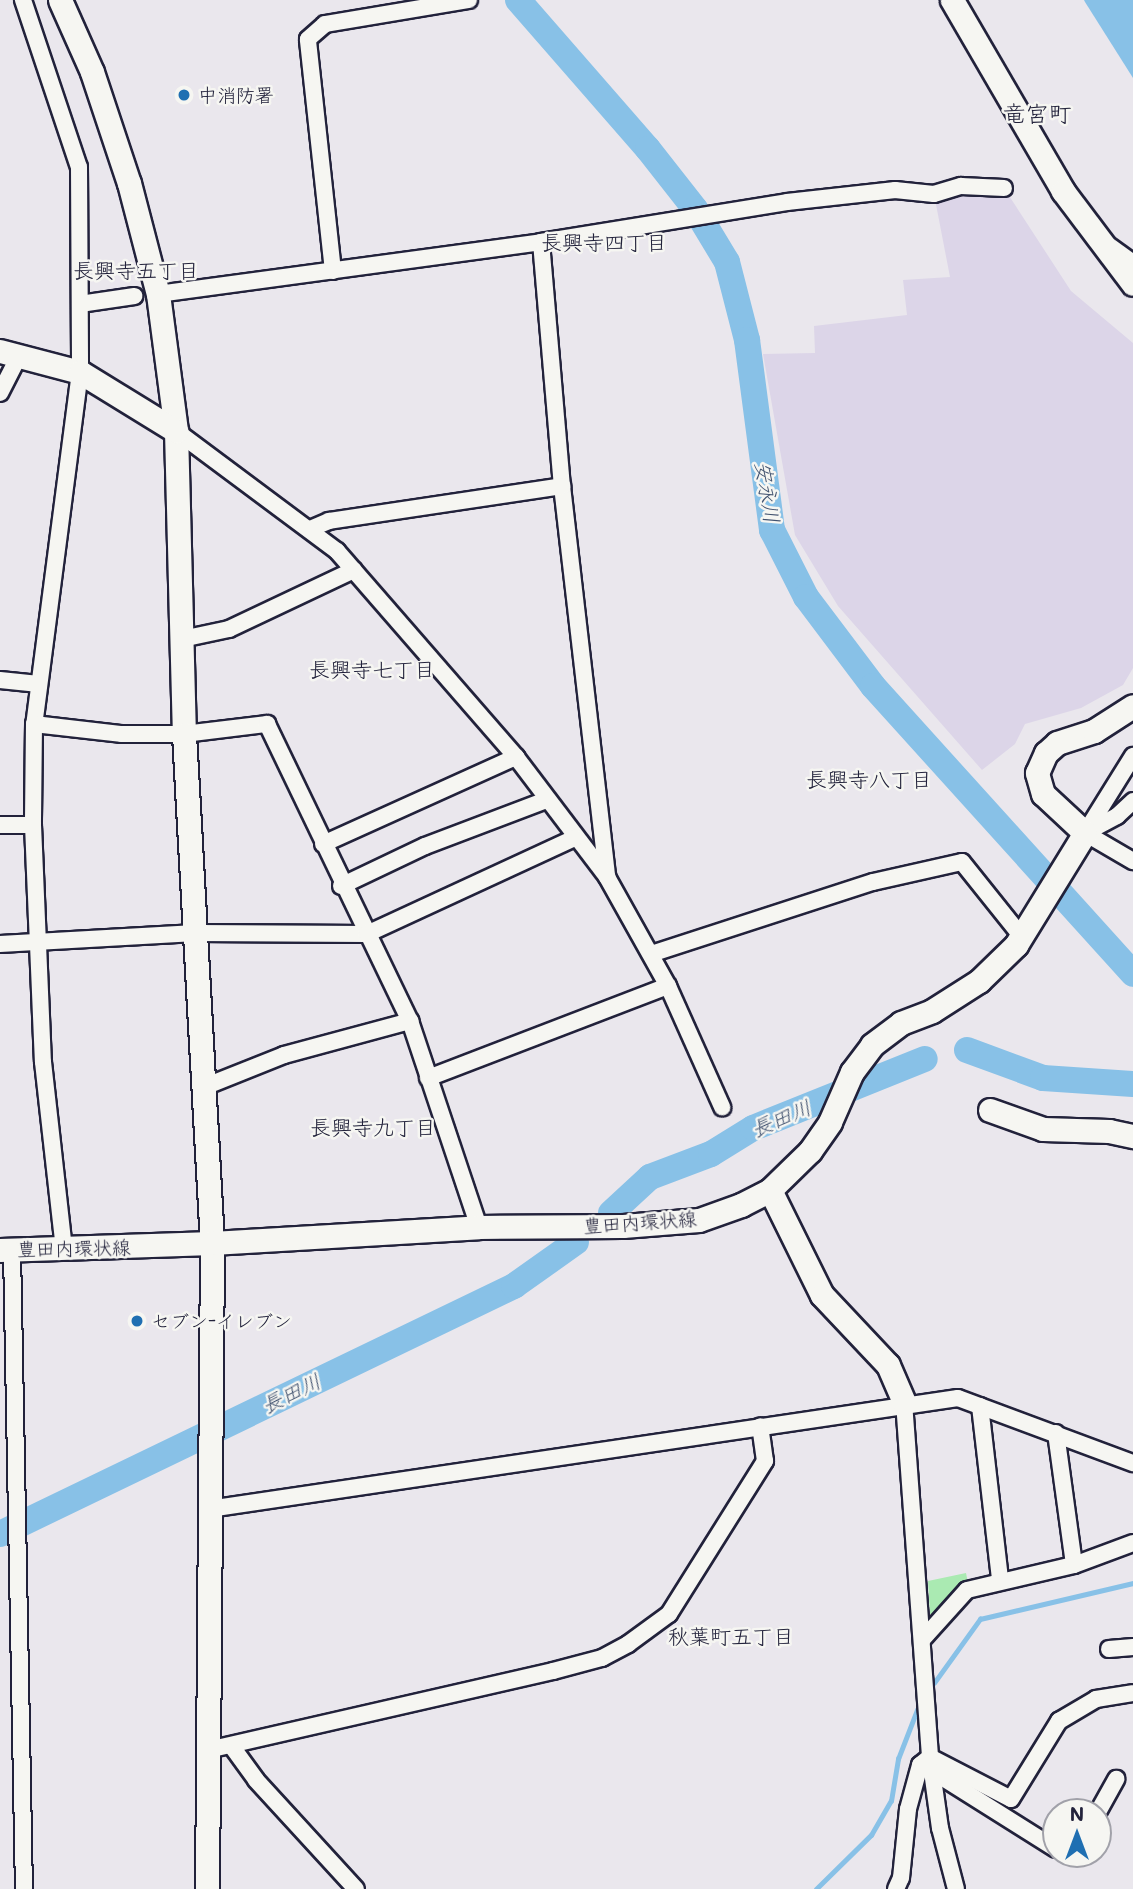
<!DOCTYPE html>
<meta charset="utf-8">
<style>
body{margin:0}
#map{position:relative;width:1133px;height:1889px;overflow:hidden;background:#eae7ed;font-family:Mali,"Klee One",sans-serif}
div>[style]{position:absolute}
.built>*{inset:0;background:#dcd5e8}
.green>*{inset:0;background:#aaeab2}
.water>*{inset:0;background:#88c1e7}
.stream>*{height:4.5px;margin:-2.25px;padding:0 2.25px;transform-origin:2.25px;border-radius:2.25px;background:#88c1e7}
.river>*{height:26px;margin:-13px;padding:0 13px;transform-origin:13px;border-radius:13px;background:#88c1e7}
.roads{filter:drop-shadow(2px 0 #22223b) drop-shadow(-2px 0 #22223b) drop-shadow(0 2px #22223b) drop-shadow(0 -2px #22223b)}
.street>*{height:16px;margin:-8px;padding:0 8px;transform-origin:8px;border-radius:8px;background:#f6f6f2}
.secondary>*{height:23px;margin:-11.5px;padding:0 11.5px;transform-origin:11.5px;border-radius:11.5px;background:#f6f6f2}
.dots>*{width:19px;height:19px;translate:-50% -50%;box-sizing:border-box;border:4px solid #f6f6f2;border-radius:50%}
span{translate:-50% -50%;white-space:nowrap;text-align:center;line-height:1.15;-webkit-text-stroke:5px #f6f6f2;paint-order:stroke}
.poi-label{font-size:19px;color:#22223b}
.left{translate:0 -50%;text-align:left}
.street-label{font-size:19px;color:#22223b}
.neighbourhood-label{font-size:21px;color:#22223b}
.water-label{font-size:21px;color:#41526f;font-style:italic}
.quarter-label{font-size:23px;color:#22223b}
.north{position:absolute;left:1042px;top:1798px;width:70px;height:70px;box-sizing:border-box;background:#f6f6f2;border:2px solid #a1a1a9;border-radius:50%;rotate:0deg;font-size:19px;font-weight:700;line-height:28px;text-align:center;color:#22223b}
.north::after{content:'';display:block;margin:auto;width:24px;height:32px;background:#1f6fb2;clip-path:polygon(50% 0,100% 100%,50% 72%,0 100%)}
</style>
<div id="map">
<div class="built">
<i style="clip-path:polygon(1004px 188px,1071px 291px,1133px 343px,1133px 668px,1123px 685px,1081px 708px,1025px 724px,1015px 744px,982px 770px,838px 606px,795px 535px,763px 354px,815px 353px,814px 326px,907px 315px,903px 280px,950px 277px,934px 194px)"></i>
</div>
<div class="green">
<i style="clip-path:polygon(966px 1573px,968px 1583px,955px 1590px,940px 1613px,930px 1614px,928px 1581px)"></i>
</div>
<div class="water">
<i style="clip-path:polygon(1084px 0,1133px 0,1133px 78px,1085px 2px)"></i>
</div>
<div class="stream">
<i style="left:934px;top:1683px;width:79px;rotate:-54.3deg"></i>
<i style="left:980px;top:1619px;width:157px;rotate:-13.2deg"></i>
<i style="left:816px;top:1889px;width:77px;rotate:-44.5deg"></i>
<i style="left:871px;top:1835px;width:39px;rotate:-60deg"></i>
<i style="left:891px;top:1801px;width:43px;rotate:-80.5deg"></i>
<i style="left:898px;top:1759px;width:53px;rotate:-68.8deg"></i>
</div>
<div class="river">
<i style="left:518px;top:0;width:198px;rotate:48.9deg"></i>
<i style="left:648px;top:149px;width:76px;rotate:51.9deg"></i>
<i style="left:695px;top:209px;width:62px;rotate:58.9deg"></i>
<i style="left:727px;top:262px;width:81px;rotate:75.6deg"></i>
<i style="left:747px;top:340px;width:192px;rotate:82.5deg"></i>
<i style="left:772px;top:530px;width:75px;rotate:63.1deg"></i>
<i style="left:806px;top:597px;width:111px;rotate:53deg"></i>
<i style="left:873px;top:686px;width:388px;rotate:47.9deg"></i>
<i style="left:967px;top:1050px;width:81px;rotate:20.2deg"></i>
<i style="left:1043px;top:1078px;width:90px;rotate:3.8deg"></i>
<i style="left:611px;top:1213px;width:53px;rotate:-42.7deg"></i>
<i style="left:650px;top:1177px;width:65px;rotate:-20.7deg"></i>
<i style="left:711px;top:1154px;width:49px;rotate:-31.8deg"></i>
<i style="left:753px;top:1128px;width:185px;rotate:-21.9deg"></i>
<i style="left:0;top:1534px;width:571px;rotate:-25.76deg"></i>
<i style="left:514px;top:1286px;width:76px;rotate:-35.4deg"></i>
</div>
<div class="roads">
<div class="street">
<i style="left:23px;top:0;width:176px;rotate:71.5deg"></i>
<i style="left:79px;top:167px;width:205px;rotate:89.7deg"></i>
<i style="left:80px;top:372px;width:355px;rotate:97.4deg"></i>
<i style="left:34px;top:724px;width:101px;rotate:90.6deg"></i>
<i style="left:33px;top:825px;width:237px;rotate:87.6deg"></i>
<i style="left:43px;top:1062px;width:188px;rotate:83.6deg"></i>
<i style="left:541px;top:242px;width:245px;rotate:85.1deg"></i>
<i style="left:562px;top:486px;width:393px;rotate:83.4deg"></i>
<i style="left:1111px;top:247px;width:27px;rotate:36deg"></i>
<i style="left:333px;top:271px;width:233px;rotate:-96.2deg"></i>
<i style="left:308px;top:39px;width:23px;rotate:-41deg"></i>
<i style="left:325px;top:24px;width:146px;rotate:-9.5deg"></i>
<i style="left:158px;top:294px;width:387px;rotate:-7.7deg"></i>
<i style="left:541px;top:242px;width:249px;rotate:-9.2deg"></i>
<i style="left:787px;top:202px;width:109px;rotate:-6.3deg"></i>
<i style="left:895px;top:190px;width:39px;rotate:6deg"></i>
<i style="left:934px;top:194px;width:28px;rotate:-17deg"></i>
<i style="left:961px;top:186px;width:43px;rotate:2.7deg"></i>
<i style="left:80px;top:304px;width:55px;rotate:-8.4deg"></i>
<i style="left:0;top:393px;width:44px;rotate:-62.9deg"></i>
<i style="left:176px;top:431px;width:201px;rotate:36.7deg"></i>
<i style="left:337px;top:551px;width:273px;rotate:49deg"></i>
<i style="left:516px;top:757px;width:151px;rotate:52.8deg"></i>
<i style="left:607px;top:877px;width:125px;rotate:60.8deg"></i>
<i style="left:668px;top:986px;width:133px;rotate:65.9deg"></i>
<i style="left:310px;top:529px;width:21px;rotate:-23deg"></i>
<i style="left:329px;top:521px;width:236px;rotate:-8.5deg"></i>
<i style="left:182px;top:639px;width:48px;rotate:-12deg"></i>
<i style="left:229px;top:629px;width:138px;rotate:-25.3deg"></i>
<i style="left:0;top:680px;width:39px;rotate:6deg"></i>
<i style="left:34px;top:724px;width:89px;rotate:6.5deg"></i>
<i style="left:122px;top:734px;width:62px"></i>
<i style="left:184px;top:734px;width:84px;rotate:-6.9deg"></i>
<i style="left:267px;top:724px;width:330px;rotate:64.3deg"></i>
<i style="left:410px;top:1021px;width:217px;rotate:71.5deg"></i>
<i style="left:0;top:825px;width:33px"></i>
<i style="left:1087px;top:832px;width:34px;rotate:-28deg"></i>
<i style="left:1117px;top:816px;width:22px;rotate:-43deg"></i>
<i style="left:1085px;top:833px;width:91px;rotate:-58.1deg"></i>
<i style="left:1085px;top:833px;width:56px;rotate:30.3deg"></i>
<i style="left:323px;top:844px;width:212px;rotate:-24.3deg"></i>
<i style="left:341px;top:886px;width:93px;rotate:-25.5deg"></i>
<i style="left:425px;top:846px;width:129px;rotate:-20.8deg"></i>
<i style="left:0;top:944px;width:196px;rotate:-3.2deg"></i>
<i style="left:196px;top:933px;width:171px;rotate:0.3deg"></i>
<i style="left:367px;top:934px;width:229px;rotate:-24.8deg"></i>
<i style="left:651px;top:954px;width:233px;rotate:-18deg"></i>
<i style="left:873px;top:882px;width:91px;rotate:-12.7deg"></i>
<i style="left:962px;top:862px;width:96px;rotate:51.3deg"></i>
<i style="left:428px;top:1078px;width:257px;rotate:-21deg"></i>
<i style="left:204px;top:1087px;width:86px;rotate:-21.8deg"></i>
<i style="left:284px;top:1055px;width:131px;rotate:-15.1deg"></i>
<i style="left:12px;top:1249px;width:640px;rotate:88.93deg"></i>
<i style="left:904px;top:1402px;width:356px;rotate:85.8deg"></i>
<i style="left:930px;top:1757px;width:72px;rotate:82deg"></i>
<i style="left:940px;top:1828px;width:63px;rotate:75.3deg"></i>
<i style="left:980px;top:1406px;width:175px;rotate:83.4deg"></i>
<i style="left:1056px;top:1433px;width:133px;rotate:82.2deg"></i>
<i style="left:209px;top:1509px;width:757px;rotate:-8.43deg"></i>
<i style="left:958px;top:1398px;width:187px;rotate:20.4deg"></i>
<i style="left:922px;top:1640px;width:67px;rotate:-48deg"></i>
<i style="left:967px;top:1590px;width:110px;rotate:-13.2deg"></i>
<i style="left:1074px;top:1565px;width:63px;rotate:-20.4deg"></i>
<i style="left:1109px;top:1649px;width:24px;rotate:-5deg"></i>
<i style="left:233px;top:1748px;width:39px;rotate:54deg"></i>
<i style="left:256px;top:1780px;width:148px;rotate:47.5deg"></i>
<i style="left:208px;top:1750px;width:354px;rotate:-12.9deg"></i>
<i style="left:553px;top:1671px;width:51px;rotate:-14.9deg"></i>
<i style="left:602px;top:1658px;width:30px;rotate:-28deg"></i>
<i style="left:628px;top:1644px;width:51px;rotate:-36.2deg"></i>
<i style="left:669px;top:1614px;width:181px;rotate:-57.9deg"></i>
<i style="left:765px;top:1461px;width:35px;rotate:-98deg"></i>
<i style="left:930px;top:1757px;width:91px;rotate:27.4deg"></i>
<i style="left:1011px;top:1799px;width:92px;rotate:-58.4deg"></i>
<i style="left:1059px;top:1721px;width:43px;rotate:-30.7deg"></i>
<i style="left:1096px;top:1699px;width:37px;rotate:-9deg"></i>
<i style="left:932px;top:1771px;width:146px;rotate:32.2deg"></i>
<i style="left:1098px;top:1812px;width:38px;rotate:-61deg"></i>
<i style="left:896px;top:1889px;width:12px;rotate:-66deg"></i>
<i style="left:901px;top:1878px;width:69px;rotate:-84.2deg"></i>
<i style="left:908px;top:1809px;width:46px;rotate:-74.7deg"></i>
<i style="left:920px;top:1765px;width:13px;rotate:-39deg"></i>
</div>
<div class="secondary">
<i style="left:60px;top:0;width:79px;rotate:66deg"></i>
<i style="left:92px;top:72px;width:117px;rotate:71.6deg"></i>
<i style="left:129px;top:183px;width:115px;rotate:75.4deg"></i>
<i style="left:158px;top:294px;width:138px;rotate:82.5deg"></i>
<i style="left:176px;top:431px;width:303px;rotate:88.5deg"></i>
<i style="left:184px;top:734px;width:510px;rotate:86.85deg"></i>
<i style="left:212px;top:1243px;width:646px;rotate:90.44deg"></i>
<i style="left:952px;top:0;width:221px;rotate:59.8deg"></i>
<i style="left:1063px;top:191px;width:116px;rotate:53deg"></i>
<i style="left:0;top:351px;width:83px;rotate:14.7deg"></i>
<i style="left:80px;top:372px;width:113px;rotate:31.6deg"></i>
<i style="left:990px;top:1110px;width:56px;rotate:19.7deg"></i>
<i style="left:1043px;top:1129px;width:66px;rotate:1.7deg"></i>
<i style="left:1109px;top:1131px;width:25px;rotate:12deg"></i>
<i style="left:770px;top:1190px;width:117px;rotate:63.7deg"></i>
<i style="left:822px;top:1295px;width:96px;rotate:46.7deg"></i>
<i style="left:888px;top:1365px;width:40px;rotate:66.6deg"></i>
<i style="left:0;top:1250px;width:212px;rotate:-1.9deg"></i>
<i style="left:212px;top:1243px;width:267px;rotate:-3.4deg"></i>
<i style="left:479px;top:1227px;width:144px;rotate:-0.4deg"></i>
<i style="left:623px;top:1226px;width:76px;rotate:-4.5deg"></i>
<i style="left:699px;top:1220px;width:45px;rotate:-19.7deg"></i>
<i style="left:741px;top:1205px;width:33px;rotate:-27deg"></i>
<i style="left:770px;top:1190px;width:56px;rotate:-44.3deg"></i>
<i style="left:810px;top:1151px;width:35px;rotate:-55deg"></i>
<i style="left:830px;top:1122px;width:55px;rotate:-66.3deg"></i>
<i style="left:852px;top:1072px;width:34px;rotate:-53deg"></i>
<i style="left:872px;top:1045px;width:36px;rotate:-37deg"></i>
<i style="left:901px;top:1023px;width:33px;rotate:-21deg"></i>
<i style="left:932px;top:1011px;width:56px;rotate:-32.6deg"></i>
<i style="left:979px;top:981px;width:52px;rotate:-44.2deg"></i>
<i style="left:1016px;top:945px;width:132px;rotate:-58.4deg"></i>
<i style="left:1085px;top:833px;width:57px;rotate:-137.1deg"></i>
<i style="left:1043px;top:794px;width:22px;rotate:-106deg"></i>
<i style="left:1037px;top:773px;width:22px;rotate:-66deg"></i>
<i style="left:1046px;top:753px;width:15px;rotate:-42deg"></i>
<i style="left:1057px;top:743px;width:39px;rotate:-18deg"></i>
<i style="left:1094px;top:731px;width:46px;rotate:-32.7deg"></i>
</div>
</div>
<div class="dots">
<i style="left:184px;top:95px;background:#1f6fb2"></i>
<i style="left:137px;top:1321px;background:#1f6fb2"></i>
</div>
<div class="poi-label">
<span class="left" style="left:198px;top:95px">中消防署</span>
<span class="left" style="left:151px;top:1321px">セブン-イレブン</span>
</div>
<div class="street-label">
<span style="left:640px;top:1222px;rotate:-4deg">豊田内環状線</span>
<span style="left:74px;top:1248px;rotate:-1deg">豊田内環状線</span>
</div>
<div class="neighbourhood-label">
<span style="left:604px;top:242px">長興寺四丁目</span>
<span style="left:136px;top:270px">長興寺五丁目</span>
<span style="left:372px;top:669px">長興寺七丁目</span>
<span style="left:869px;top:779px">長興寺八丁目</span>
<span style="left:373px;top:1127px">長興寺九丁目</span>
<span style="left:731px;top:1636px">秋葉町五丁目</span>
</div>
<div class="water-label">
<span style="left:768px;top:492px;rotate:81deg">安永川</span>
<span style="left:781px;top:1118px;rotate:-23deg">長田川</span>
<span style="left:291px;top:1393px;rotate:-26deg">長田川</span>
</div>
<div class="quarter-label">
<span style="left:1037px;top:113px">竜宮町</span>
</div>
<div class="north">N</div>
</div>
